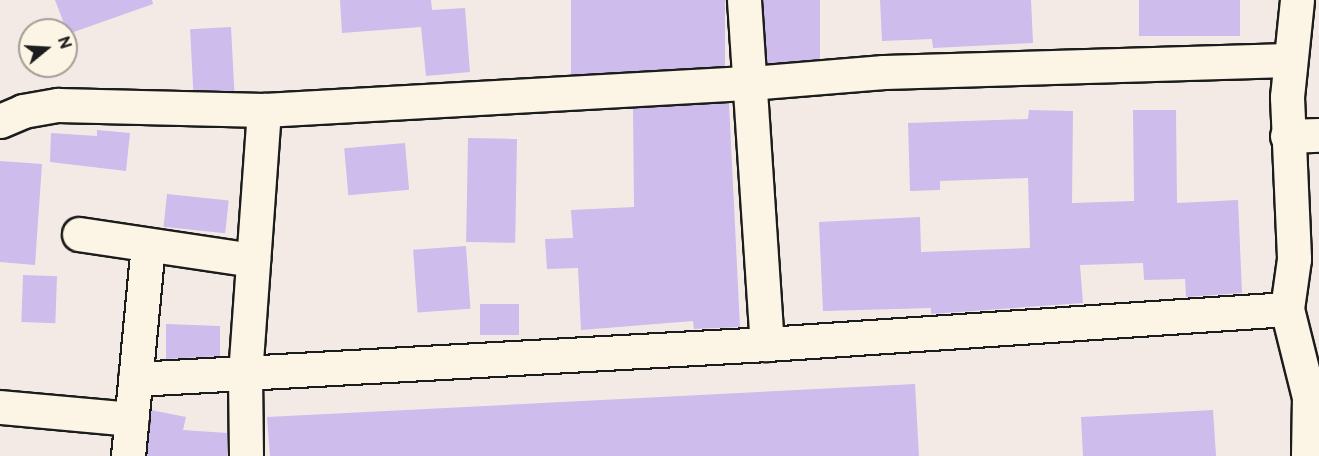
<!DOCTYPE html>
<style>
body{margin:0}
#map{position:relative;width:1319px;height:456px;overflow:hidden;background:#f3eae6;font-family:"Balsamiq Sans",sans-serif}
div>[style]{position:absolute}
.building>*{inset:0;background:#cdbcec;transform-origin:0 0}
.roads{filter:drop-shadow(2px 0 #1c1c1c) drop-shadow(-2px 0 #1c1c1c) drop-shadow(0 2px #1c1c1c) drop-shadow(0 -2px #1c1c1c)}
.street>*{height:33px;margin:-16.5px;padding:0 16.5px;transform-origin:16.5px;border-radius:16.5px;background:#fcf5e5}
span{translate:-50% -50%;white-space:nowrap;text-align:center;line-height:1.15;-webkit-text-stroke:6px #fcf5e5;paint-order:stroke}
.north{position:absolute;left:18px;top:18px;width:60px;height:60px;box-sizing:border-box;background:#fcf5e5;border:2px solid #a29e95;border-radius:50%;rotate:72deg;font-size:16px;font-weight:700;line-height:24px;text-align:center;color:#1c1c1c}
.north::after{content:'';display:block;margin:auto;width:21px;height:27px;background:#1c1c1c;clip-path:polygon(50% 0,100% 100%,50% 72%,0 100%)}
</style>
<div id="map">
<div class="building">
<i style="clip-path:polygon(55px 0,152px 0,153px 4px,68px 34px)"></i>
<i style="clip-path:polygon(340px 0,431px 0,432px 10px,465px 8px,470px 72px,426px 76px,421px 27px,342px 33px)"></i>
<i style="left:571px;top:0;width:154px;height:74px"></i>
<i style="left:763px;top:0;width:57px;height:63px"></i>
<i style="clip-path:polygon(880px 0,1031px 0,1033px 43px,933px 48px,932px 39px,882px 41px)"></i>
<i style="left:1139px;top:0;width:101px;height:36px"></i>
<i style="left:231px;top:27px;width:64px;height:41px;rotate:87deg"></i>
<i style="clip-path:polygon(729px 103px,740px 327px,694px 329px,693px 321px,581px 330px,578px 268px,547px 269px,545px 239px,573px 238px,571px 210px,634px 207px,633px 108px)"></i>
<i style="clip-path:polygon(1029px 110px,1073px 111px,1072px 203px,1134px 201px,1133px 110px,1176px 110px,1177px 203px,1238px 200px,1242px 293px,1186px 297px,1185px 279px,1144px 280px,1143px 263px,1080px 265px,1083px 303px,931px 314px,931px 308px,823px 311px,819px 222px,920px 217px,921px 252px,1030px 248px,1028px 178px,940px 181px,940px 190px,910px 191px,908px 123px,1028px 119px)"></i>
<i style="clip-path:polygon(97px 130px,130px 133px,126px 171px,50px 162px,51px 133px,97px 136px)"></i>
<i style="left:468px;top:138px;width:49px;height:104px;rotate:1deg"></i>
<i style="left:405px;top:143px;width:47px;height:61px;rotate:85deg"></i>
<i style="clip-path:polygon(0 161px,42px 164px,35px 265px,0 262px)"></i>
<i style="left:167px;top:194px;width:62px;height:33px;rotate:6deg"></i>
<i style="left:466px;top:246px;width:63px;height:53px;rotate:86deg"></i>
<i style="left:23px;top:275px;width:34px;height:47px;rotate:2deg"></i>
<i style="left:480px;top:304px;width:39px;height:31px"></i>
<i style="clip-path:polygon(166px 324px,220px 326px,220px 356px,166px 359px)"></i>
<i style="clip-path:polygon(915px 384px,919px 456px,270px 456px,267px 417px)"></i>
<i style="clip-path:polygon(151px 410px,186px 417px,183px 430px,227px 433px,227px 456px,147px 456px)"></i>
<i style="clip-path:polygon(1213px 410px,1216px 456px,1083px 456px,1081px 417px)"></i>
</div>
<div class="roads">
<div class="street">
<i style="left:744px;top:0;width:345px;rotate:86.2deg"></i>
<i style="left:1297px;top:0;width:98px;rotate:95.9deg"></i>
<i style="left:1287px;top:97px;width:162px;rotate:87.5deg"></i>
<i style="left:1294px;top:259px;width:50px;rotate:98deg"></i>
<i style="left:1287px;top:309px;width:91px;rotate:76deg"></i>
<i style="left:1309px;top:397px;width:59px;rotate:91deg"></i>
<i style="left:0;top:121px;width:25px;rotate:-23deg"></i>
<i style="left:23px;top:111px;width:36px;rotate:-10deg"></i>
<i style="left:58px;top:105px;width:206px;rotate:1.4deg"></i>
<i style="left:1287px;top:136px;width:32px;rotate:-2deg"></i>
<i style="left:79px;top:234px;width:176px;rotate:8.5deg"></i>
<i style="left:135px;top:379px;width:633px;rotate:-3.17deg"></i>
<i style="left:767px;top:344px;width:521px;rotate:-3.85deg"></i>
<i style="left:0;top:407px;width:132px;rotate:5.2deg"></i>
<i style="left:128px;top:456px;width:212px;rotate:-84.6deg"></i>
<i style="left:246px;top:456px;width:81px;rotate:-90.7deg"></i>
<i style="left:245px;top:375px;width:266px;rotate:-85.9deg"></i>
<i style="left:264px;top:110px;width:487px;rotate:-3.2deg"></i>
<i style="left:750px;top:83px;width:134px;rotate:-4.7deg"></i>
<i style="left:884px;top:72px;width:405px;rotate:-1.7deg"></i>
</div>
</div>
<div class="north">N</div>
</div>
